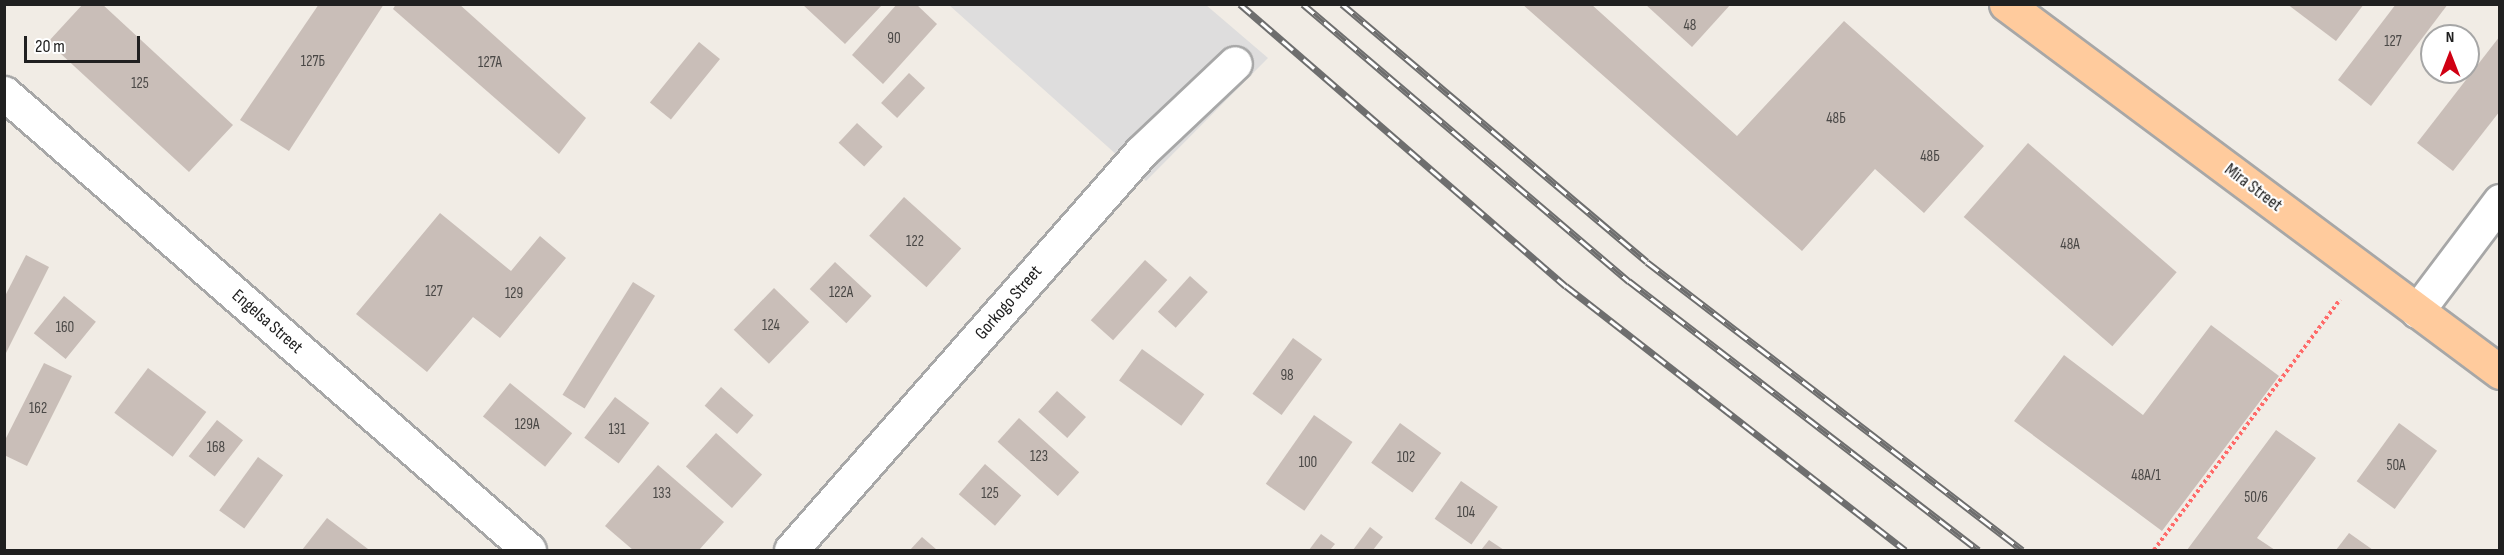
<!DOCTYPE html>
<meta charset="utf-8">
<style>
body{margin:0}
#map{position:relative;width:2504px;height:555px;overflow:hidden;background:#f1ece5;font-family:"Sofia Sans Condensed",sans-serif}
div>[style]{position:absolute}
.residential>*{inset:0;background:#dedddd}
.building>*{inset:0;background:#c9beb8;transform-origin:0 0}
.path>*{height:4px;margin-top:-2px;transform-origin:0;background:repeating-linear-gradient(90deg,#ff6a69 0 3px,transparent 0 6px)}
.roads{filter:drop-shadow(2px 0 #a7a7a7) drop-shadow(-2px 0 #a7a7a7) drop-shadow(0 2px #a7a7a7) drop-shadow(0 -2px #a7a7a7)}
.minor>*{height:33px;margin:-16.5px;padding:0 16.5px;transform-origin:16.5px;border-radius:16.5px;background:#fff}
.major>*{height:33px;margin:-16.5px;padding:0 16.5px;transform-origin:16.5px;border-radius:16.5px;background:#ffcb9d}
.rail>*{height:7px;margin-top:-3.5px;transform-origin:0;background:repeating-linear-gradient(90deg,#fff 0 14px,#6e6e6e 0 28px);box-sizing:border-box;border-block:2px solid #6e6e6e}
span{translate:-50% -50%;white-space:nowrap;text-align:center;line-height:1.15;-webkit-text-stroke:4.5px #fff;paint-order:stroke}
.number-label{font-size:15px;color:#4a4846}
.number-label span{-webkit-text-stroke-width:0}
.street-label{font-size:18px;color:#202020}
.frame{position:absolute;inset:0;border:6px solid #202020;pointer-events:none}
.north{position:absolute;left:2420px;top:24px;width:60px;height:60px;box-sizing:border-box;background:#fff;border:2px solid #a6a6a6;border-radius:50%;rotate:0deg;font-size:16px;font-weight:700;line-height:24px;text-align:center;color:#202020}
.north::after{content:'';display:block;margin:auto;width:21px;height:27px;background:#d00013;clip-path:polygon(50% 0,100% 100%,50% 72%,0 100%)}
.scale{position:absolute;left:24px;top:36px;width:116px;height:27px;box-sizing:border-box;border:3px solid #202020;border-top:0;padding-left:8px;font-size:18px;line-height:21px;white-space:nowrap;color:#202020;-webkit-text-stroke:4px #fff;paint-order:stroke}
</style>
<div id="map">
<div class="residential">
<i style="clip-path:polygon(949px 5px,1206px 5px,1268px 58px,1146px 181px)"></i>
</div>
<div class="building">
<i style="clip-path:polygon(83px 4px,102px 4px,233px 125px,189px 172px,48px 42px)"></i>
<i style="clip-path:polygon(319px 4px,384px 4px,289px 151px,240px 120px)"></i>
<i style="clip-path:polygon(396px 4px,459px 4px,586px 118px,559px 154px,393px 9px)"></i>
<i style="clip-path:polygon(802px 4px,883px 4px,845px 44px)"></i>
<i style="clip-path:polygon(897px 4px,916px 4px,937px 24px,883px 84px,852px 55px)"></i>
<i style="clip-path:polygon(1522px 4px,1591px 4px,1737px 136px,1844px 21px,1984px 146px,1924px 213px,1875px 169px,1802px 251px)"></i>
<i style="clip-path:polygon(1645px 4px,1731px 4px,1692px 47px)"></i>
<i style="clip-path:polygon(2287px 4px,2364px 4px,2336px 41px)"></i>
<i style="clip-path:polygon(2396px 4px,2448px 4px,2371px 106px,2338px 80px)"></i>
<i style="clip-path:polygon(2500px 36px,2500px 111px,2453px 171px,2417px 143px)"></i>
<i style="left:699px;top:42px;width:27px;height:78px;rotate:39deg"></i>
<i style="left:909px;top:73px;width:22px;height:41px;rotate:43deg"></i>
<i style="left:857px;top:123px;width:35px;height:27px;rotate:43deg"></i>
<i style="left:2028px;top:143px;width:197px;height:98px;rotate:41deg"></i>
<i style="left:904px;top:197px;width:77px;height:52px;rotate:42deg"></i>
<i style="clip-path:polygon(440px 213px,511px 271px,540px 236px,566px 258px,500px 338px,473px 317px,427px 372px,356px 314px)"></i>
<i style="clip-path:polygon(26px 255px,49px 267px,4px 357px,4px 298px)"></i>
<i style="left:1145px;top:260px;width:30px;height:81px;rotate:42deg"></i>
<i style="left:835px;top:262px;width:50px;height:37px;rotate:43deg"></i>
<i style="left:1190px;top:276px;width:24px;height:48px;rotate:42deg"></i>
<i style="left:633px;top:282px;width:26px;height:133px;rotate:32deg"></i>
<i style="left:774px;top:288px;width:49px;height:58px;rotate:44deg"></i>
<i style="left:64px;top:296px;width:41px;height:48px;rotate:39deg"></i>
<i style="clip-path:polygon(2211px 325px,2279px 376px,2162px 531px,2014px 421px,2064px 355px,2143px 415px)"></i>
<i style="left:1293px;top:338px;width:36px;height:69px;rotate:36deg"></i>
<i style="left:1142px;top:349px;width:77px;height:39px;rotate:36deg"></i>
<i style="clip-path:polygon(44px 363px,72px 376px,27px 466px,4px 455px,4px 442px)"></i>
<i style="left:148px;top:368px;width:73px;height:56px;rotate:37deg"></i>
<i style="left:510px;top:383px;width:80px;height:43px;rotate:39deg"></i>
<i style="left:721px;top:387px;width:43px;height:25px;rotate:41deg"></i>
<i style="left:1057px;top:391px;width:39px;height:28px;rotate:42deg"></i>
<i style="left:615px;top:397px;width:43px;height:51px;rotate:37deg"></i>
<i style="left:1314px;top:415px;width:47px;height:84px;rotate:35deg"></i>
<i style="left:1019px;top:418px;width:81px;height:32px;rotate:42deg"></i>
<i style="left:217px;top:420px;width:33px;height:46px;rotate:38deg"></i>
<i style="left:1400px;top:423px;width:51px;height:49px;rotate:36deg"></i>
<i style="left:2399px;top:423px;width:47px;height:72px;rotate:36deg"></i>
<i style="clip-path:polygon(2276px 430px,2316px 458px,2257px 538px,2275px 550px,2187px 550px)"></i>
<i style="left:716px;top:433px;width:62px;height:45px;rotate:42deg"></i>
<i style="left:258px;top:457px;width:31px;height:66px;rotate:36deg"></i>
<i style="left:985px;top:464px;width:48px;height:40px;rotate:41deg"></i>
<i style="clip-path:polygon(658px 465px,724px 522px,699px 550px,633px 550px,605px 526px)"></i>
<i style="left:1461px;top:481px;width:45px;height:46px;rotate:35deg"></i>
<i style="clip-path:polygon(327px 518px,368px 549px,366px 550px,302px 550px)"></i>
<i style="clip-path:polygon(1370px 527px,1383px 537px,1373px 550px,1353px 550px)"></i>
<i style="clip-path:polygon(2349px 533px,2373px 550px,2336px 550px)"></i>
<i style="clip-path:polygon(1321px 534px,1335px 544px,1330px 550px,1309px 550px)"></i>
<i style="clip-path:polygon(922px 537px,937px 550px,910px 550px)"></i>
<i style="clip-path:polygon(1489px 540px,1504px 550px,1481px 550px)"></i>
</div>
<div class="path">
<i style="left:2154px;top:550px;width:312px;rotate:-53.4deg"></i>
</div>
<div class="roads">
<div class="minor">
<i style="left:4px;top:93px;width:696px;rotate:41.04deg"></i>
<i style="left:2417px;top:311px;width:138px;rotate:-53deg"></i>
<i style="left:791px;top:550px;width:530px;rotate:-48.67deg"></i>
<i style="left:1141px;top:152px;width:129px;rotate:-43.4deg"></i>
</div>
<div class="major">
<i style="left:2006px;top:4px;width:616px;rotate:36.68deg"></i>
</div>
</div>
<div class="rail">
<i style="left:1240px;top:4px;width:431px;rotate:40.9deg"></i>
<i style="left:1566px;top:286px;width:430px;rotate:37.9deg"></i>
<i style="left:1303px;top:4px;width:428px;rotate:40.4deg"></i>
<i style="left:1629px;top:281px;width:441px;rotate:37.6deg"></i>
<i style="left:1342px;top:4px;width:399px;rotate:40.2deg"></i>
<i style="left:1647px;top:262px;width:473px;rotate:37.5deg"></i>
</div>
<div class="number-label">
<span style="left:1690px;top:26px">48</span>
<span style="left:894px;top:39px">90</span>
<span style="left:2393px;top:42px">127</span>
<span style="left:313px;top:62px">127Б</span>
<span style="left:490px;top:63px">127А</span>
<span style="left:140px;top:84px">125</span>
<span style="left:1836px;top:119px">48Б</span>
<span style="left:1930px;top:157px">48Б</span>
<span style="left:915px;top:242px">122</span>
<span style="left:2070px;top:245px">48А</span>
<span style="left:434px;top:292px">127</span>
<span style="left:841px;top:293px">122А</span>
<span style="left:514px;top:294px">129</span>
<span style="left:771px;top:326px">124</span>
<span style="left:65px;top:328px">160</span>
<span style="left:1287px;top:376px">98</span>
<span style="left:38px;top:409px">162</span>
<span style="left:527px;top:425px">129А</span>
<span style="left:617px;top:430px">131</span>
<span style="left:216px;top:448px">168</span>
<span style="left:1039px;top:457px">123</span>
<span style="left:1406px;top:458px">102</span>
<span style="left:1308px;top:463px">100</span>
<span style="left:2396px;top:466px">50А</span>
<span style="left:2146px;top:476px">48А/1</span>
<span style="left:662px;top:494px">133</span>
<span style="left:990px;top:494px">125</span>
<span style="left:2256px;top:498px">50/6</span>
<span style="left:1466px;top:513px">104</span>
</div>
<div class="street-label">
<span style="left:2253px;top:188px;rotate:37deg">Mira Street</span>
<span style="left:1009px;top:303px;rotate:-49deg">Gorkogo Street</span>
<span style="left:267px;top:322px;rotate:41deg">Engelsa Street</span>
</div>
<div class="frame"></div>
<div class="north">N</div>
<div class="scale">20 m</div>
</div>
